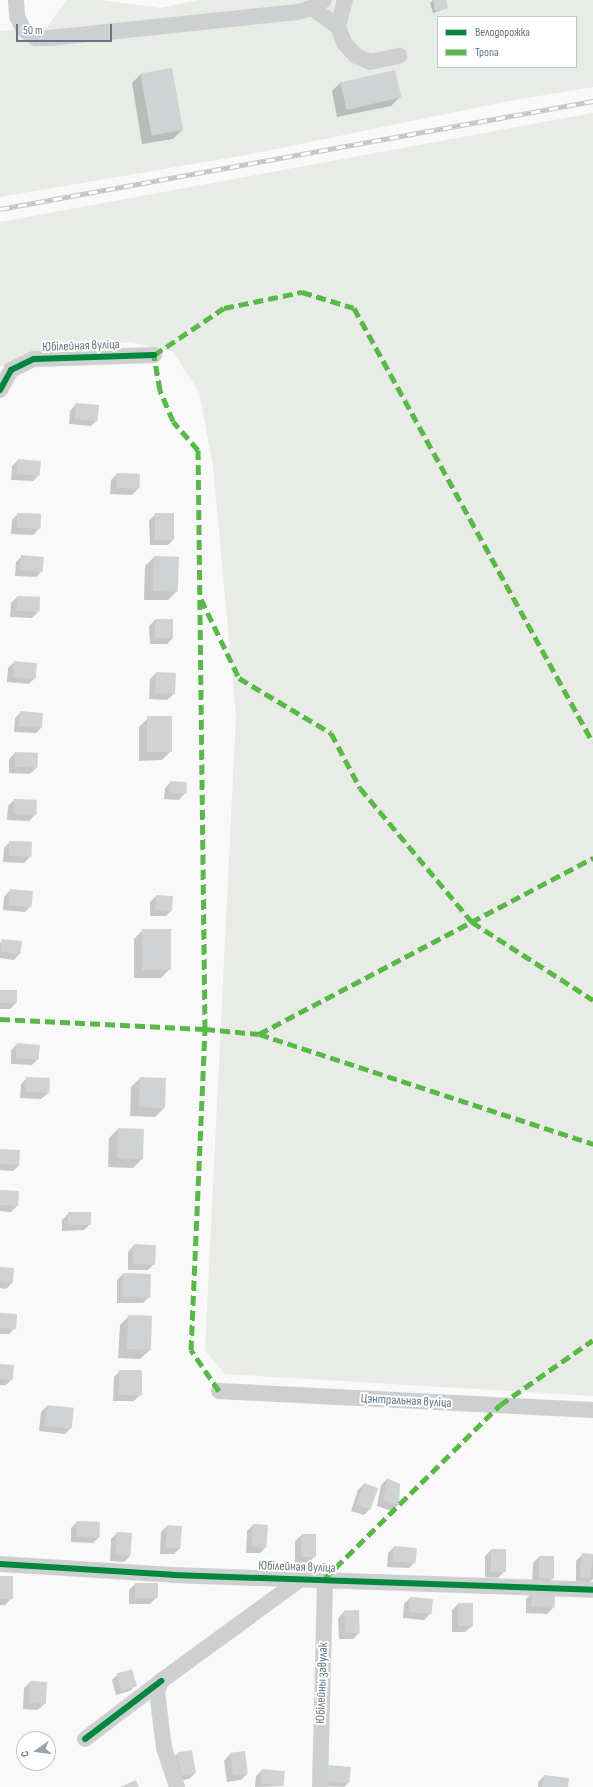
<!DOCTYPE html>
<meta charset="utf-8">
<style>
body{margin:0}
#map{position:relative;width:593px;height:1787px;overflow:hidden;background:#f9f9f9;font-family:"Sofia Sans Condensed",sans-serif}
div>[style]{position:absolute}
.green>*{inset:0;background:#e8ebe6}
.shadow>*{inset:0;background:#0003}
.building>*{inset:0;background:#d0d2d3;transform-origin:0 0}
.minor>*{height:16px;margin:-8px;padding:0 8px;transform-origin:8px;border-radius:8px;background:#cecfd0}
.rail>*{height:4.5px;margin-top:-2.25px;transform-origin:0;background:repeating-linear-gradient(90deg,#fff 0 9px,#c3c5c6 0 18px);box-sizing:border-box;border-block:1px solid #c3c5c6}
.quiet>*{height:5px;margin-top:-2.5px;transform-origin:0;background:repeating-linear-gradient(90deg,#58b947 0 10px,transparent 0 15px)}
.cycleway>*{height:6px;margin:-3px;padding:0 3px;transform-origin:3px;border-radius:3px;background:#00873e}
span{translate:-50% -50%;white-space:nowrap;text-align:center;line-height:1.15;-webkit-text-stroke:4px #fff;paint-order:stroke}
.street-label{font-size:13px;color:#657683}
.legend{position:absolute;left:437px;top:16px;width:140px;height:52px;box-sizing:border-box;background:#fff;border:1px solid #c1c8cd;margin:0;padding:5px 7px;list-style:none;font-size:12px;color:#657683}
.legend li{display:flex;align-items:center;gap:8px;height:20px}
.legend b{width:20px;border:1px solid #c1c8cd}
.north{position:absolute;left:16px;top:1731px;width:40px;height:40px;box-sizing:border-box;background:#fff;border:1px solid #c1c8cd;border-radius:50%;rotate:256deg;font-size:11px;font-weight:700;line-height:16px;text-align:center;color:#657683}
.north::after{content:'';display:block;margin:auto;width:14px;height:18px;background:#99a4ac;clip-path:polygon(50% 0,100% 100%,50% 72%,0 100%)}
.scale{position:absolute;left:16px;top:24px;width:96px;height:18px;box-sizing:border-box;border:2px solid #657683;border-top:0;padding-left:5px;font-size:12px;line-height:14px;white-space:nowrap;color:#657683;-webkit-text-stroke:3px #fff;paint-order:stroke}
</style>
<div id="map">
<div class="green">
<i style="clip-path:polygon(evenodd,67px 0,100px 0,160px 8px,198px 0,593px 0,593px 87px,514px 100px,252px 154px,0 197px,0 31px,47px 27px,67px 0,438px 17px,576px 17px,576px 67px,438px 67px,438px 17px)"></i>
<i style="clip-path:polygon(593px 113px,593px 1396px,225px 1374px,205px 1350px,236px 716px,213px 466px,199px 392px,173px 352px,131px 342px,28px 354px,0 367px,0 222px)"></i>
</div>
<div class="shadow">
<i style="clip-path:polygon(433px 0,445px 0,447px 8px,433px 13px,430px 3px)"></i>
<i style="clip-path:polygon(141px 74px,182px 130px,173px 139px,142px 144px,132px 83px)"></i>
<i style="clip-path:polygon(341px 82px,400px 97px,391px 106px,337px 117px,332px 91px)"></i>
<i style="clip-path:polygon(76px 404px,97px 420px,91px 426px,69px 424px,70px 411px)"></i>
<i style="clip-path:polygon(18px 460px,40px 462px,39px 475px,33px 481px,11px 480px,12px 466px)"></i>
<i style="clip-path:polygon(117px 474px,138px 489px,132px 495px,110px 494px,111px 480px)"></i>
<i style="clip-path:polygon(18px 514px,39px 529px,33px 535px,11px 534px,12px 520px)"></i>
<i style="clip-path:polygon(156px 514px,174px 539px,168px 545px,150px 545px,149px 520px)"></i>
<i style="clip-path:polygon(22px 556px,42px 571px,36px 577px,15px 576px,16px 562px)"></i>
<i style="clip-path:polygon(154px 557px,178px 558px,177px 591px,168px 600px,144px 600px,145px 566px)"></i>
<i style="clip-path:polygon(17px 597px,38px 612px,32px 618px,10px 617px,11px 603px)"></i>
<i style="clip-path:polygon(155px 620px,173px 638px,167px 644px,150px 644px,149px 626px)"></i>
<i style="clip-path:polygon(14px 662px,35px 678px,29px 684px,7px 682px,8px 668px)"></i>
<i style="clip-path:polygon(156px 673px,175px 674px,174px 694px,167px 700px,149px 699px,150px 679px)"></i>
<i style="clip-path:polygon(21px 712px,42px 727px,36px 733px,14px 732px,15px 718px)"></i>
<i style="clip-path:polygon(148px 718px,171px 751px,162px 760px,139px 761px,139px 727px)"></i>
<i style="clip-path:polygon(15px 753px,36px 768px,30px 774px,9px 773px,9px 759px)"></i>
<i style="clip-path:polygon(171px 782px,185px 793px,179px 800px,164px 799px,165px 788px)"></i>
<i style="clip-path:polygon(14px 800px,35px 815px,29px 821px,7px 820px,8px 806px)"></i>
<i style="clip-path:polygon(10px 842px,30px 857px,24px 863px,3px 862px,4px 848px)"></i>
<i style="clip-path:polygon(10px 890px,31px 906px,25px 912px,3px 910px,4px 897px)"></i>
<i style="clip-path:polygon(156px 896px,172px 910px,166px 916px,150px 916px,150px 902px)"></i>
<i style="clip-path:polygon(143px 930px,170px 969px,161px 978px,134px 978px,134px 939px)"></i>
<i style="clip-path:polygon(3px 940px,20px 953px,14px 960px,0 958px,0 943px)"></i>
<i style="clip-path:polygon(0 991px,16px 1003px,10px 1009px,0 1009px)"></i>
<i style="clip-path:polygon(17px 1044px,38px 1059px,32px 1065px,11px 1064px,11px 1050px)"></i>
<i style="clip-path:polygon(27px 1078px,48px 1093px,41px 1099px,20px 1098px,21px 1084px)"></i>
<i style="clip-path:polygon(140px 1078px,164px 1108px,155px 1117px,130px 1116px,131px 1087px)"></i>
<i style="clip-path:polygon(118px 1129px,142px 1159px,133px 1168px,108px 1167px,109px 1138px)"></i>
<i style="clip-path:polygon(0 1150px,19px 1151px,19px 1165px,13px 1171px,0 1170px)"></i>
<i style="clip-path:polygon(0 1191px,17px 1206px,11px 1212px,0 1211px)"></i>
<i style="clip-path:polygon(68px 1214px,90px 1224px,84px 1230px,62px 1231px,62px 1220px)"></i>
<i style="clip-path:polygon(134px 1245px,154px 1264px,148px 1270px,128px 1270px,128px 1252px)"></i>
<i style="clip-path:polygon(0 1268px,12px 1283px,6px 1289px,0 1288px)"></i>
<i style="clip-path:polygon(123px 1274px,149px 1297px,143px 1303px,117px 1303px,117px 1280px)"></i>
<i style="clip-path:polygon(0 1314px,15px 1328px,9px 1334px,0 1334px)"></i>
<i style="clip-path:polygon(129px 1316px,150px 1350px,140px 1359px,118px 1358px,120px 1325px)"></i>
<i style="clip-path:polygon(0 1365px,12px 1379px,6px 1385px,0 1385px)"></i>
<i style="clip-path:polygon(120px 1371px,140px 1395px,134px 1401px,113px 1401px,114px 1377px)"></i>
<i style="clip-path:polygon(47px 1406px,71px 1428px,65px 1434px,39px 1431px,41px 1412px)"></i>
<i style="clip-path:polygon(387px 1479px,398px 1505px,392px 1511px,377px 1506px,381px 1485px)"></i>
<i style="clip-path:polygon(364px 1484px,370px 1509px,364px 1515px,351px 1511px,358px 1490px)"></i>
<i style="clip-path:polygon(77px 1522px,99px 1523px,99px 1537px,93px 1543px,71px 1542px,71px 1528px)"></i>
<i style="clip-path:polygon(253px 1525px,266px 1547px,260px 1553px,246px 1553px,247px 1531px)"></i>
<i style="clip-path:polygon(167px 1526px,180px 1548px,174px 1554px,160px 1554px,161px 1532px)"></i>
<i style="clip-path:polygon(117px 1533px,130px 1556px,124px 1562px,110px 1561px,111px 1539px)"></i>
<i style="clip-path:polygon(302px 1535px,314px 1557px,308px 1563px,295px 1563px,295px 1541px)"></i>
<i style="clip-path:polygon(394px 1547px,415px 1562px,409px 1568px,387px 1567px,388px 1553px)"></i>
<i style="clip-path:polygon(491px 1550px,504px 1572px,498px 1578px,485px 1577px,485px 1556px)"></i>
<i style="clip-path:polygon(583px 1554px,593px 1555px,593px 1579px,589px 1583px,576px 1582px,576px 1561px)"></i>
<i style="clip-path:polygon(539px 1557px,552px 1579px,546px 1585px,532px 1584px,533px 1563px)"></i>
<i style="clip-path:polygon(0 1577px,11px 1599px,5px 1605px,0 1605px)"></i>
<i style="clip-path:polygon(135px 1584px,156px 1598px,150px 1604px,129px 1604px,129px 1590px)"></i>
<i style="clip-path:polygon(532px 1593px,553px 1608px,547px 1614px,526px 1613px,526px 1599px)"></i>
<i style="clip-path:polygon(410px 1598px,430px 1614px,424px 1620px,403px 1618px,404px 1604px)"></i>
<i style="clip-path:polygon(458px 1604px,472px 1626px,465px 1632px,452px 1632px,452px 1610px)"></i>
<i style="clip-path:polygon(344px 1612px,359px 1633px,353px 1639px,339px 1639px,338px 1618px)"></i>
<i style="clip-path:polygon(118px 1674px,136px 1685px,130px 1691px,116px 1695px,112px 1680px)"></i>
<i style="clip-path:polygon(30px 1682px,46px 1683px,44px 1704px,38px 1710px,23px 1709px,24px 1688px)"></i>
<i style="clip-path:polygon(177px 1754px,195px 1773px,189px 1779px,175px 1781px,171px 1760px)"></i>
<i style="clip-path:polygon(230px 1754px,247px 1774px,241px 1780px,227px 1782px,224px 1761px)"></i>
<i style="clip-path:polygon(262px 1770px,283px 1786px,255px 1787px,256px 1776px)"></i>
<i style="clip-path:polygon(323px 1772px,349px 1782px,344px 1787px,321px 1786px)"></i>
<i style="clip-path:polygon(544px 1776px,567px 1787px,538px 1787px,538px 1782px)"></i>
</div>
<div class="building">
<i style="clip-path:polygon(433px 0,446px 0,448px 8px,435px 11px)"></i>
<i style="left:172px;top:68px;width:63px;height:32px;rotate:80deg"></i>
<i style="left:395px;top:70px;width:28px;height:56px;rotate:77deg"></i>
<i style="left:76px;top:403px;width:23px;height:16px;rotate:5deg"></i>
<i style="left:18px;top:459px;width:23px;height:15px;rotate:5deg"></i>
<i style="left:117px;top:473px;width:23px;height:15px;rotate:2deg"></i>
<i style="left:17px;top:513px;width:24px;height:15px;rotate:2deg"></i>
<i style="left:155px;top:513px;width:19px;height:27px"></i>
<i style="left:21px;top:555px;width:23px;height:15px;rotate:5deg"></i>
<i style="left:154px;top:556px;width:25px;height:35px;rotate:2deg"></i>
<i style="left:17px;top:596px;width:23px;height:15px;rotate:2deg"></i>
<i style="left:155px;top:619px;width:18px;height:19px"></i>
<i style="left:14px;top:661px;width:23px;height:16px;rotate:5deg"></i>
<i style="left:156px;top:672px;width:20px;height:21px;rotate:3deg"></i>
<i style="left:20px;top:711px;width:23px;height:15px;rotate:5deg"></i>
<i style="left:172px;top:716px;width:36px;height:25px;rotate:90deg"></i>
<i style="left:15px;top:752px;width:23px;height:15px;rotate:2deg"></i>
<i style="left:170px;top:781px;width:17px;height:12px;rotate:3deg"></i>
<i style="left:14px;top:799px;width:23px;height:15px;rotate:2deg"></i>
<i style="left:9px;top:841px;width:23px;height:15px;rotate:2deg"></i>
<i style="left:10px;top:889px;width:23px;height:16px;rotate:5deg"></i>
<i style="left:156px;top:895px;width:17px;height:15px;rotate:3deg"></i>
<i style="left:142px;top:929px;width:29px;height:41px"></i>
<i style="left:2px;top:939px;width:20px;height:13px;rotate:6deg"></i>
<i style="left:0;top:990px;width:17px;height:13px"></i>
<i style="left:17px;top:1043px;width:23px;height:15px;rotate:5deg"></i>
<i style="left:26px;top:1077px;width:24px;height:15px;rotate:2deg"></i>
<i style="left:140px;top:1077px;width:26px;height:30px;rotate:2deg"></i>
<i style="left:118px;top:1128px;width:26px;height:30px;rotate:2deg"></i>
<i style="left:0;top:1149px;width:20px;height:15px;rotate:3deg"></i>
<i style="left:0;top:1190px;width:19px;height:15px;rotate:3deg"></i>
<i style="left:91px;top:1212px;width:13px;height:23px;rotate:90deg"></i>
<i style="left:134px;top:1244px;width:22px;height:20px;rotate:3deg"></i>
<i style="left:0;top:1267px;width:14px;height:15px;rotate:4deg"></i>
<i style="left:123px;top:1273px;width:28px;height:24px;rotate:2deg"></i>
<i style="left:0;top:1313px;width:17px;height:15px;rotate:3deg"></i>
<i style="left:128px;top:1315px;width:24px;height:34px;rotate:2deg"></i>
<i style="left:0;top:1364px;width:14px;height:15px;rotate:4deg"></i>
<i style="left:119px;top:1370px;width:23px;height:25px"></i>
<i style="left:47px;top:1405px;width:27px;height:21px;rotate:6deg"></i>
<i style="clip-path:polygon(387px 1478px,400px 1484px,399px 1505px,383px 1500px)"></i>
<i style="left:364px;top:1483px;width:15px;height:23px;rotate:20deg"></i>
<i style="left:77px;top:1521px;width:23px;height:16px;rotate:2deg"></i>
<i style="left:253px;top:1524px;width:15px;height:23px;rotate:4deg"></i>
<i style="left:167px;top:1525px;width:15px;height:23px;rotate:4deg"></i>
<i style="left:117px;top:1532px;width:15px;height:23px;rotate:4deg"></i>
<i style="left:301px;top:1534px;width:15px;height:23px"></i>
<i style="left:394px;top:1546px;width:23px;height:15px;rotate:5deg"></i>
<i style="left:491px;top:1549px;width:15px;height:23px"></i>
<i style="left:582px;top:1553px;width:11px;height:24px;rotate:5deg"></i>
<i style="left:539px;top:1556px;width:15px;height:23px"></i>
<i style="left:0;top:1576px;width:13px;height:23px"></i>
<i style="left:135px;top:1583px;width:23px;height:15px"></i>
<i style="left:532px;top:1592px;width:23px;height:15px;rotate:2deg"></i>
<i style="left:410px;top:1597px;width:23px;height:15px;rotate:5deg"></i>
<i style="left:458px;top:1603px;width:15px;height:23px"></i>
<i style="left:359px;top:1610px;width:23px;height:15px;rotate:88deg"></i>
<i style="left:132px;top:1669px;width:18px;height:16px;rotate:74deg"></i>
<i style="left:30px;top:1681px;width:17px;height:22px;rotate:3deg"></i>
<i style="left:192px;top:1750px;width:23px;height:15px;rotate:80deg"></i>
<i style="left:245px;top:1751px;width:23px;height:15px;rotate:83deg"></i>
<i style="left:328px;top:1765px;width:23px;height:16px;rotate:5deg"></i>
<i style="left:262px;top:1769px;width:23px;height:15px;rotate:5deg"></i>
<i style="clip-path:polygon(544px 1775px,569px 1778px,568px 1787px,542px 1787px)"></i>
<i style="clip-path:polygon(136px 1780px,139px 1787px,120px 1787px)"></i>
</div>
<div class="minor">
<i style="left:16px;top:0;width:16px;rotate:86deg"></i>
<i style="left:17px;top:16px;width:14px;rotate:65deg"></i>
<i style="left:23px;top:29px;width:16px;rotate:35deg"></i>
<i style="left:36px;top:38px;width:14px"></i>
<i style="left:50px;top:38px;width:249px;rotate:-6deg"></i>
<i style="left:298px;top:12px;width:15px;rotate:-16deg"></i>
<i style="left:312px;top:8px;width:14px;rotate:-34deg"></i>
<i style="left:345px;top:0;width:28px;rotate:105deg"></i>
<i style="left:338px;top:27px;width:18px;rotate:68deg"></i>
<i style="left:345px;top:44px;width:16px;rotate:47deg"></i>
<i style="left:356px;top:56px;width:15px;rotate:23deg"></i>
<i style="left:370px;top:62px;width:30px;rotate:-12deg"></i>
<i style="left:312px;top:8px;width:32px;rotate:36deg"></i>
<i style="left:0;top:390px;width:23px;rotate:-61deg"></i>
<i style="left:11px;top:370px;width:25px;rotate:-26deg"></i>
<i style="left:34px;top:359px;width:120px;rotate:-1.9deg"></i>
<i style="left:219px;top:1391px;width:374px;rotate:2.9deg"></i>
<i style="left:0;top:1564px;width:173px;rotate:3.6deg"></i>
<i style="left:173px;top:1575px;width:420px;rotate:2deg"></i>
<i style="left:85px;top:1739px;width:96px;rotate:-37.3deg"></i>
<i style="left:177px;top:1787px;width:41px;rotate:-108.4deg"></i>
<i style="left:164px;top:1748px;width:56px;rotate:-97.1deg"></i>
<i style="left:157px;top:1692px;width:12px;rotate:-70deg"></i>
<i style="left:161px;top:1681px;width:175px;rotate:-36.1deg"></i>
<i style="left:320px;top:1787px;width:209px;rotate:-88.6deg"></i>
</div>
<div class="rail">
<i style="left:0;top:209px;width:603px;rotate:-10.32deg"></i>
</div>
<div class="quiet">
<i style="left:201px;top:599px;width:88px;rotate:64.3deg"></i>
<i style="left:239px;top:678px;width:107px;rotate:30.9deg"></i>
<i style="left:331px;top:733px;width:62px;rotate:62.2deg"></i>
<i style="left:360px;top:788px;width:175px;rotate:50.1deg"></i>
<i style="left:472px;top:922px;width:144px;rotate:32.8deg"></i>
<i style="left:0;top:1019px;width:205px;rotate:2.8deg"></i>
<i style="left:205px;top:1029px;width:54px;rotate:5.3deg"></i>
<i style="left:259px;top:1034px;width:352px;rotate:18.2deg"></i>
<i style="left:259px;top:1034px;width:378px;rotate:-27.8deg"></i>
<i style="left:219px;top:1391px;width:50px;rotate:-124.3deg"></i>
<i style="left:191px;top:1350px;width:321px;rotate:-87.5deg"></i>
<i style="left:205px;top:1029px;width:579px;rotate:-90.69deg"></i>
<i style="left:198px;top:450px;width:38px;rotate:-131deg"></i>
<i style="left:173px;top:421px;width:34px;rotate:-113deg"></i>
<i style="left:160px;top:390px;width:36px;rotate:-100deg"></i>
<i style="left:154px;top:355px;width:84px;rotate:-33.9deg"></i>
<i style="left:224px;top:308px;width:80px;rotate:-11.6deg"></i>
<i style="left:302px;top:292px;width:54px;rotate:17.1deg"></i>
<i style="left:354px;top:308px;width:495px;rotate:61.2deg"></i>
<i style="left:325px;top:1578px;width:246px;rotate:-44.7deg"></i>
<i style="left:500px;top:1405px;width:113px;rotate:-35deg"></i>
</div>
<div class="cycleway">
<i style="left:0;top:390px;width:23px;rotate:-61deg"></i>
<i style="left:11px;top:370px;width:25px;rotate:-26deg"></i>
<i style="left:34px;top:359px;width:120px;rotate:-1.9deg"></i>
<i style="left:0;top:1564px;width:173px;rotate:3.6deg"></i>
<i style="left:173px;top:1575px;width:420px;rotate:2deg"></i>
<i style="left:85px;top:1739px;width:96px;rotate:-37.3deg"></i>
</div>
<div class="street-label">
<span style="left:81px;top:346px;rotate:-2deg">Юбілейная вуліца</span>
<span style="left:406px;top:1401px;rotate:3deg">Цэнтральная вуліца</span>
<span style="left:297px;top:1567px;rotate:2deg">Юбілейная вуліца</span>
<span style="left:322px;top:1683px;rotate:-88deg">Юбілейны завулак</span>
</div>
<ul class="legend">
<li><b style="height:5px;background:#00873e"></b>Велодорожка</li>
<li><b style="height:5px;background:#58b947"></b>Тропа</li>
</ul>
<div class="north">С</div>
<div class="scale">50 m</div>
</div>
